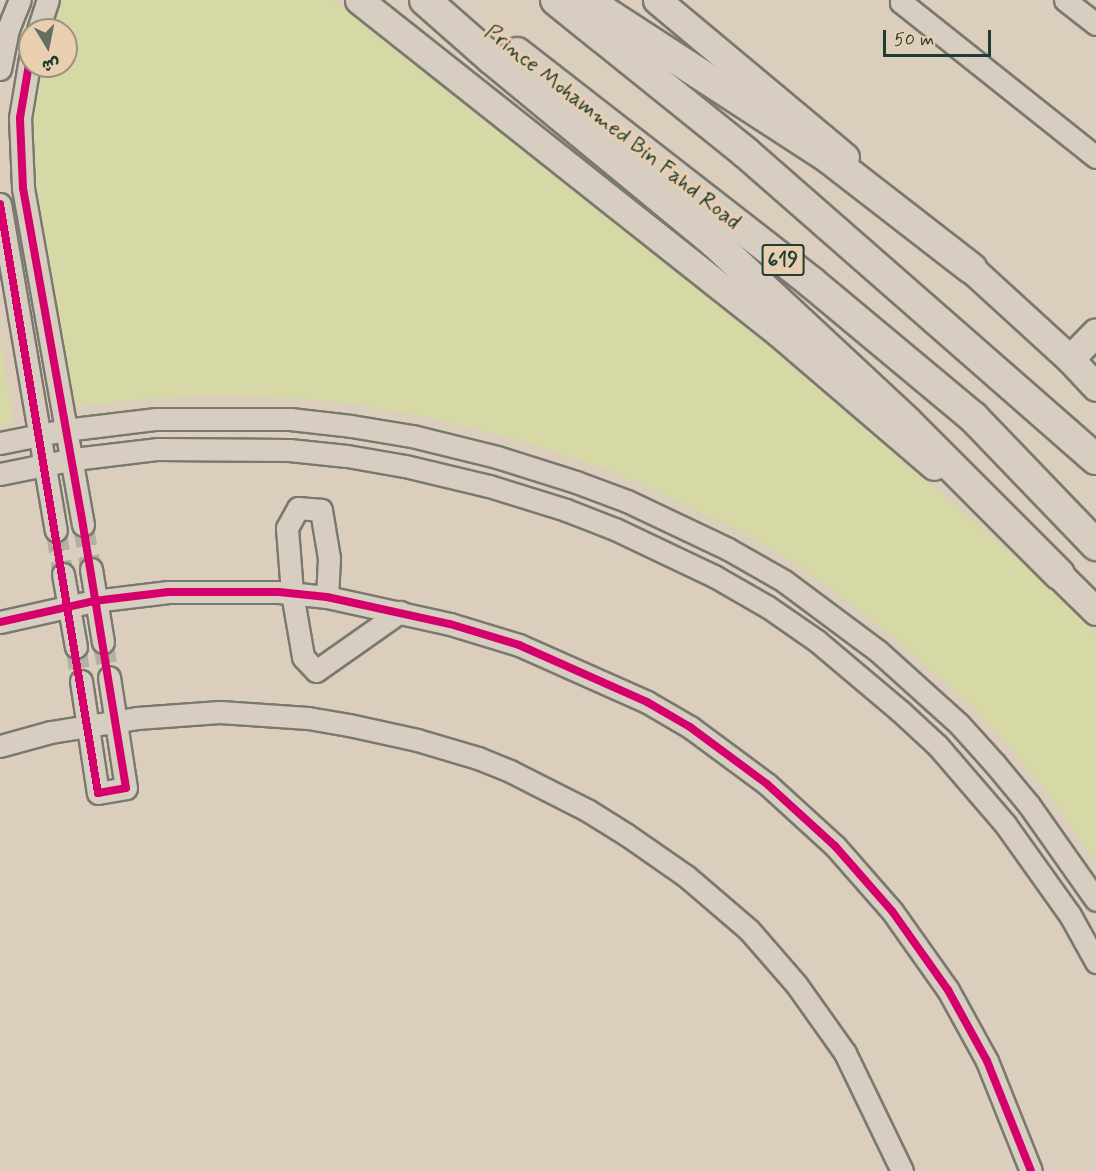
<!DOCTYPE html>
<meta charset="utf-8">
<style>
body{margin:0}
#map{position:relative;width:1096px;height:1171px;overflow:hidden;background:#dbcebd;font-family:Mynerve,"Playpen Sans Arabic",sans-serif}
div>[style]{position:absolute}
.green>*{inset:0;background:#d6d8a6}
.minor-tunnel>*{height:21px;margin-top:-10.5px;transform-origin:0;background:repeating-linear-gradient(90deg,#b5b1a2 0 21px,transparent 0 31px)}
.roads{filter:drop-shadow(2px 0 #79796f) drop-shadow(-2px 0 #79796f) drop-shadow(0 2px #79796f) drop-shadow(0 -2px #79796f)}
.minor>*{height:21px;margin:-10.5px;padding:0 10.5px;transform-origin:10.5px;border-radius:10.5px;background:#d7cdc1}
.major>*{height:27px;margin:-13.5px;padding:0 13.5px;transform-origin:13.5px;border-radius:13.5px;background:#d7cdc1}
.highway>*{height:30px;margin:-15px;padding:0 15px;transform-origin:15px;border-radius:15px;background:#d7cdc1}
.cycleway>*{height:8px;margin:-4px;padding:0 4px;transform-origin:4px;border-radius:4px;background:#d6006c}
span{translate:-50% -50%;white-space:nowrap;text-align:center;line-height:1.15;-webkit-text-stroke:6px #e8cfb0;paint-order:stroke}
.shield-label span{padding:2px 4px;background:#e8cfb0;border:2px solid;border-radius:4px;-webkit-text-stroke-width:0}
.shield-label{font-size:21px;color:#1f3d34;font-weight:700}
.street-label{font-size:22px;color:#1f3d34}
.north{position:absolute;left:18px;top:18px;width:60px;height:60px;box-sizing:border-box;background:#e8cfb0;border:2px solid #98957e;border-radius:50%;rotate:170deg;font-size:16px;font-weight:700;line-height:24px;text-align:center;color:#1f3d34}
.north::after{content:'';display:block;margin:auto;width:21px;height:27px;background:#617064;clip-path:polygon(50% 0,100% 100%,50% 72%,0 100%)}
.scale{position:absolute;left:883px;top:30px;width:108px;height:27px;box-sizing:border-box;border:3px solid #1f3d34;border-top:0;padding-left:8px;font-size:18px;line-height:21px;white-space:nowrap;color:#1f3d34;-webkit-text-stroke:4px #e8cfb0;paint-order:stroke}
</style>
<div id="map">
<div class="green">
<i style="clip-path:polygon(61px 0,333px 0,768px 345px,1048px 585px,1096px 634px,1096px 861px,1047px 792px,1012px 750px,975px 709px,892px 635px,796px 563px,738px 530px,635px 481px,584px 461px,503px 436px,416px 415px,354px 404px,292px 398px,225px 396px,154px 398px,73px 407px,35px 187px,32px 118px,40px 66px,66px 66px,66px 30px,50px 30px)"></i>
<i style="clip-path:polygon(0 335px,13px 422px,0 426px)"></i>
</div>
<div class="minor-tunnel">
<i style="left:83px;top:525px;width:45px;rotate:79.7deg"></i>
<i style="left:56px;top:530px;width:45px;rotate:81deg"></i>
<i style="left:103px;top:642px;width:36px;rotate:80deg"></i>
<i style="left:76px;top:647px;width:34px;rotate:82deg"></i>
</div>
<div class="roads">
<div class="minor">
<i style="left:903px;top:0;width:3px;rotate:135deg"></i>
<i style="left:901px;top:2px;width:249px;rotate:38.5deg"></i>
<i style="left:1065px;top:0;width:39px;rotate:38deg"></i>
<i style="left:38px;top:30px;width:32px;rotate:-72deg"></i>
<i style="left:30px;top:58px;width:61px;rotate:99.5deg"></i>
<i style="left:20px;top:118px;width:70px;rotate:87.5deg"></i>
<i style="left:23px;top:188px;width:342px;rotate:79.9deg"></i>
<i style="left:0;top:69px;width:41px;rotate:-78.7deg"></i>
<i style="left:8px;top:29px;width:31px;rotate:-68deg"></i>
<i style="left:0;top:204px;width:331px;rotate:80.3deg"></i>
<i style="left:0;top:443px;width:66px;rotate:-11.3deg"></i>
<i style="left:65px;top:430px;width:92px;rotate:-6.9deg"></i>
<i style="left:156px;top:419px;width:134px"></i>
<i style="left:290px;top:419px;width:61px;rotate:6.5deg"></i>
<i style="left:351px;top:426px;width:62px;rotate:9.3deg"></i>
<i style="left:412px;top:436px;width:88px;rotate:13.9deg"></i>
<i style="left:497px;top:457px;width:83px;rotate:17.6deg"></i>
<i style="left:576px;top:482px;width:54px;rotate:20.4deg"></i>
<i style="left:627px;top:501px;width:112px;rotate:25.4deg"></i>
<i style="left:728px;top:549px;width:64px;rotate:29.7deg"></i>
<i style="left:784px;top:581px;width:117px;rotate:36.7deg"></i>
<i style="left:878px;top:651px;width:109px;rotate:42deg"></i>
<i style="left:959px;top:724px;width:54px;rotate:48deg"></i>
<i style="left:995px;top:764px;width:53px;rotate:50.3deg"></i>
<i style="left:1029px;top:805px;width:116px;rotate:54.8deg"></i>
<i style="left:0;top:474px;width:76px;rotate:-11.5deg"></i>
<i style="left:74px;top:459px;width:85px;rotate:-6.8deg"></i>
<i style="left:158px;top:449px;width:131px;rotate:0.4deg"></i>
<i style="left:289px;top:450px;width:58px;rotate:5.9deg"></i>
<i style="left:347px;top:456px;width:59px;rotate:9.8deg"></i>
<i style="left:405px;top:466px;width:86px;rotate:13.4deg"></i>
<i style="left:489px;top:486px;width:81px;rotate:17.3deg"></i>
<i style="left:566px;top:510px;width:53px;rotate:21.2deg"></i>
<i style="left:615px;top:529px;width:110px;rotate:25.4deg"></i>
<i style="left:714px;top:576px;width:62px;rotate:29.9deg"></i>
<i style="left:768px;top:607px;width:60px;rotate:34.8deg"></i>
<i style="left:817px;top:641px;width:107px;rotate:40.1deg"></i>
<i style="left:899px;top:710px;width:53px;rotate:42.7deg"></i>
<i style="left:938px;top:746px;width:103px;rotate:49.3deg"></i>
<i style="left:1005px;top:824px;width:112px;rotate:54.5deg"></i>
<i style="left:1070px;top:915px;width:54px;rotate:61deg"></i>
<i style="left:91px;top:569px;width:74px;rotate:80.7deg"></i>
<i style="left:63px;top:574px;width:74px;rotate:79.9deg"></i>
<i style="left:327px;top:597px;width:39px;rotate:-87deg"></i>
<i style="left:329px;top:558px;width:49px;rotate:-99.5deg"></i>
<i style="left:321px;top:510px;width:23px;rotate:-175deg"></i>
<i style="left:298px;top:508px;width:23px;rotate:119deg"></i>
<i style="left:287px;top:528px;width:65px;rotate:85.6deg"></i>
<i style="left:292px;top:593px;width:65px;rotate:80.2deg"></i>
<i style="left:303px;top:657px;width:19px;rotate:47deg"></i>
<i style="left:316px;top:671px;width:103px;rotate:-35.1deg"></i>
<i style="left:0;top:622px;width:96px;rotate:-12.6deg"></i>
<i style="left:94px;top:601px;width:75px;rotate:-6.9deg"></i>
<i style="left:168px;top:592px;width:111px"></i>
<i style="left:279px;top:592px;width:48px;rotate:5.9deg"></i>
<i style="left:327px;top:597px;width:126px;rotate:12.4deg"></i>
<i style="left:450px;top:624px;width:72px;rotate:16.9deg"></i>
<i style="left:519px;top:645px;width:140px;rotate:24deg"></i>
<i style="left:647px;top:702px;width:50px;rotate:30.2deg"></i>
<i style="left:690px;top:727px;width:96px;rotate:36.5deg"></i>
<i style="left:767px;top:784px;width:92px;rotate:42.4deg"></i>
<i style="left:835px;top:846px;width:86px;rotate:48.8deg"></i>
<i style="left:892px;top:911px;width:97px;rotate:54.7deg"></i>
<i style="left:948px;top:990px;width:81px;rotate:61.2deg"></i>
<i style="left:987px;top:1061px;width:118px;rotate:68.2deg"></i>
<i style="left:81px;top:681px;width:113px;rotate:81.4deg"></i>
<i style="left:98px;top:793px;width:28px;rotate:-10deg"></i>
<i style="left:126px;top:788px;width:112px;rotate:-98.7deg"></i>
<i style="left:0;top:746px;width:53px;rotate:-15.4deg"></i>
<i style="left:51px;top:732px;width:87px;rotate:-9.2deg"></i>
<i style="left:137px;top:718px;width:83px;rotate:-4.1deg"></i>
<i style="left:220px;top:712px;width:88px;rotate:3.9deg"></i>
<i style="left:308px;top:718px;width:42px;rotate:9.7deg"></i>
<i style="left:349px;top:725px;width:70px;rotate:12.4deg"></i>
<i style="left:417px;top:740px;width:64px;rotate:16.4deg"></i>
<i style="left:478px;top:758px;width:35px;rotate:22deg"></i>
<i style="left:510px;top:771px;width:86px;rotate:26.9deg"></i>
<i style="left:587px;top:810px;width:47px;rotate:32deg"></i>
<i style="left:627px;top:835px;width:72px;rotate:34.8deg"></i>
<i style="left:686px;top:876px;width:83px;rotate:40.6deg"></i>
<i style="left:749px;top:930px;width:72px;rotate:49deg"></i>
<i style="left:796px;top:984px;width:85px;rotate:54.6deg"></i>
<i style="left:845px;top:1053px;width:131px;rotate:64.2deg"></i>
</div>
<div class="major">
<i style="left:359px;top:0;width:536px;rotate:38.41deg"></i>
<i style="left:779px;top:333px;width:204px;rotate:40.6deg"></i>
<i style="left:657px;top:0;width:245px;rotate:39.9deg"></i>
<i style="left:955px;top:254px;width:156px;rotate:42.4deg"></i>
<i style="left:1070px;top:359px;width:38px;rotate:47deg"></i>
<i style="left:1070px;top:359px;width:37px;rotate:-46deg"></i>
<i style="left:1043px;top:559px;width:74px;rotate:44.5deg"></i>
</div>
<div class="highway">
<i style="left:425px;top:0;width:89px;rotate:41.4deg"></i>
<i style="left:492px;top:59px;width:288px;rotate:39.5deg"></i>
<i style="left:714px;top:242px;width:264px;rotate:43deg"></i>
<i style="left:907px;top:422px;width:215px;rotate:45deg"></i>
<i style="left:556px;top:0;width:243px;rotate:38.8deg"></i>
<i style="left:745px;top:152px;width:466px;rotate:41.2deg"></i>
<i style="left:586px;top:0;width:290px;rotate:33deg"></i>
<i style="left:829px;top:158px;width:180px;rotate:37.8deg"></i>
<i style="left:517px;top:53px;width:373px;rotate:37.9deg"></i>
<i style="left:811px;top:282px;width:211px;rotate:39.8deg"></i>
<i style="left:973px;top:417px;width:178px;rotate:46.1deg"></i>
</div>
</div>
<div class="cycleway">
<i style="left:0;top:204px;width:597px;rotate:80.55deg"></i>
<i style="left:98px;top:793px;width:28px;rotate:-10deg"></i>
<i style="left:126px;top:788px;width:266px;rotate:-99.3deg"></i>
<i style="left:83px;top:525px;width:342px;rotate:-100.1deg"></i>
<i style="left:23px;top:188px;width:70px;rotate:-92.5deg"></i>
<i style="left:20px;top:118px;width:61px;rotate:-80.5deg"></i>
<i style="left:0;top:622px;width:96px;rotate:-12.6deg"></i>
<i style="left:94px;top:601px;width:75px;rotate:-6.9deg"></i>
<i style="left:168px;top:592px;width:111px"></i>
<i style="left:279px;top:592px;width:48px;rotate:5.9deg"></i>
<i style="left:327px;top:597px;width:126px;rotate:12.4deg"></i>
<i style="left:450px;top:624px;width:72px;rotate:16.9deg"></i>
<i style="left:519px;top:645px;width:140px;rotate:24deg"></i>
<i style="left:647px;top:702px;width:50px;rotate:30.2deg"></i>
<i style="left:690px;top:727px;width:96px;rotate:36.5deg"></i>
<i style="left:767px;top:784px;width:92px;rotate:42.4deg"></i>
<i style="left:835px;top:846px;width:86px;rotate:48.8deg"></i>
<i style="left:892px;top:911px;width:97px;rotate:54.7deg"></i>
<i style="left:948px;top:990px;width:81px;rotate:61.2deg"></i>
<i style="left:987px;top:1061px;width:118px;rotate:68.2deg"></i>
</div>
<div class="shield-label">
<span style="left:783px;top:260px">619</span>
</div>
<div class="street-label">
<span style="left:612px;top:128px;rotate:38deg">Prince Mohammed Bin Fahd Road</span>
</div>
<div class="north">ش</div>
<div class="scale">50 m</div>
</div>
